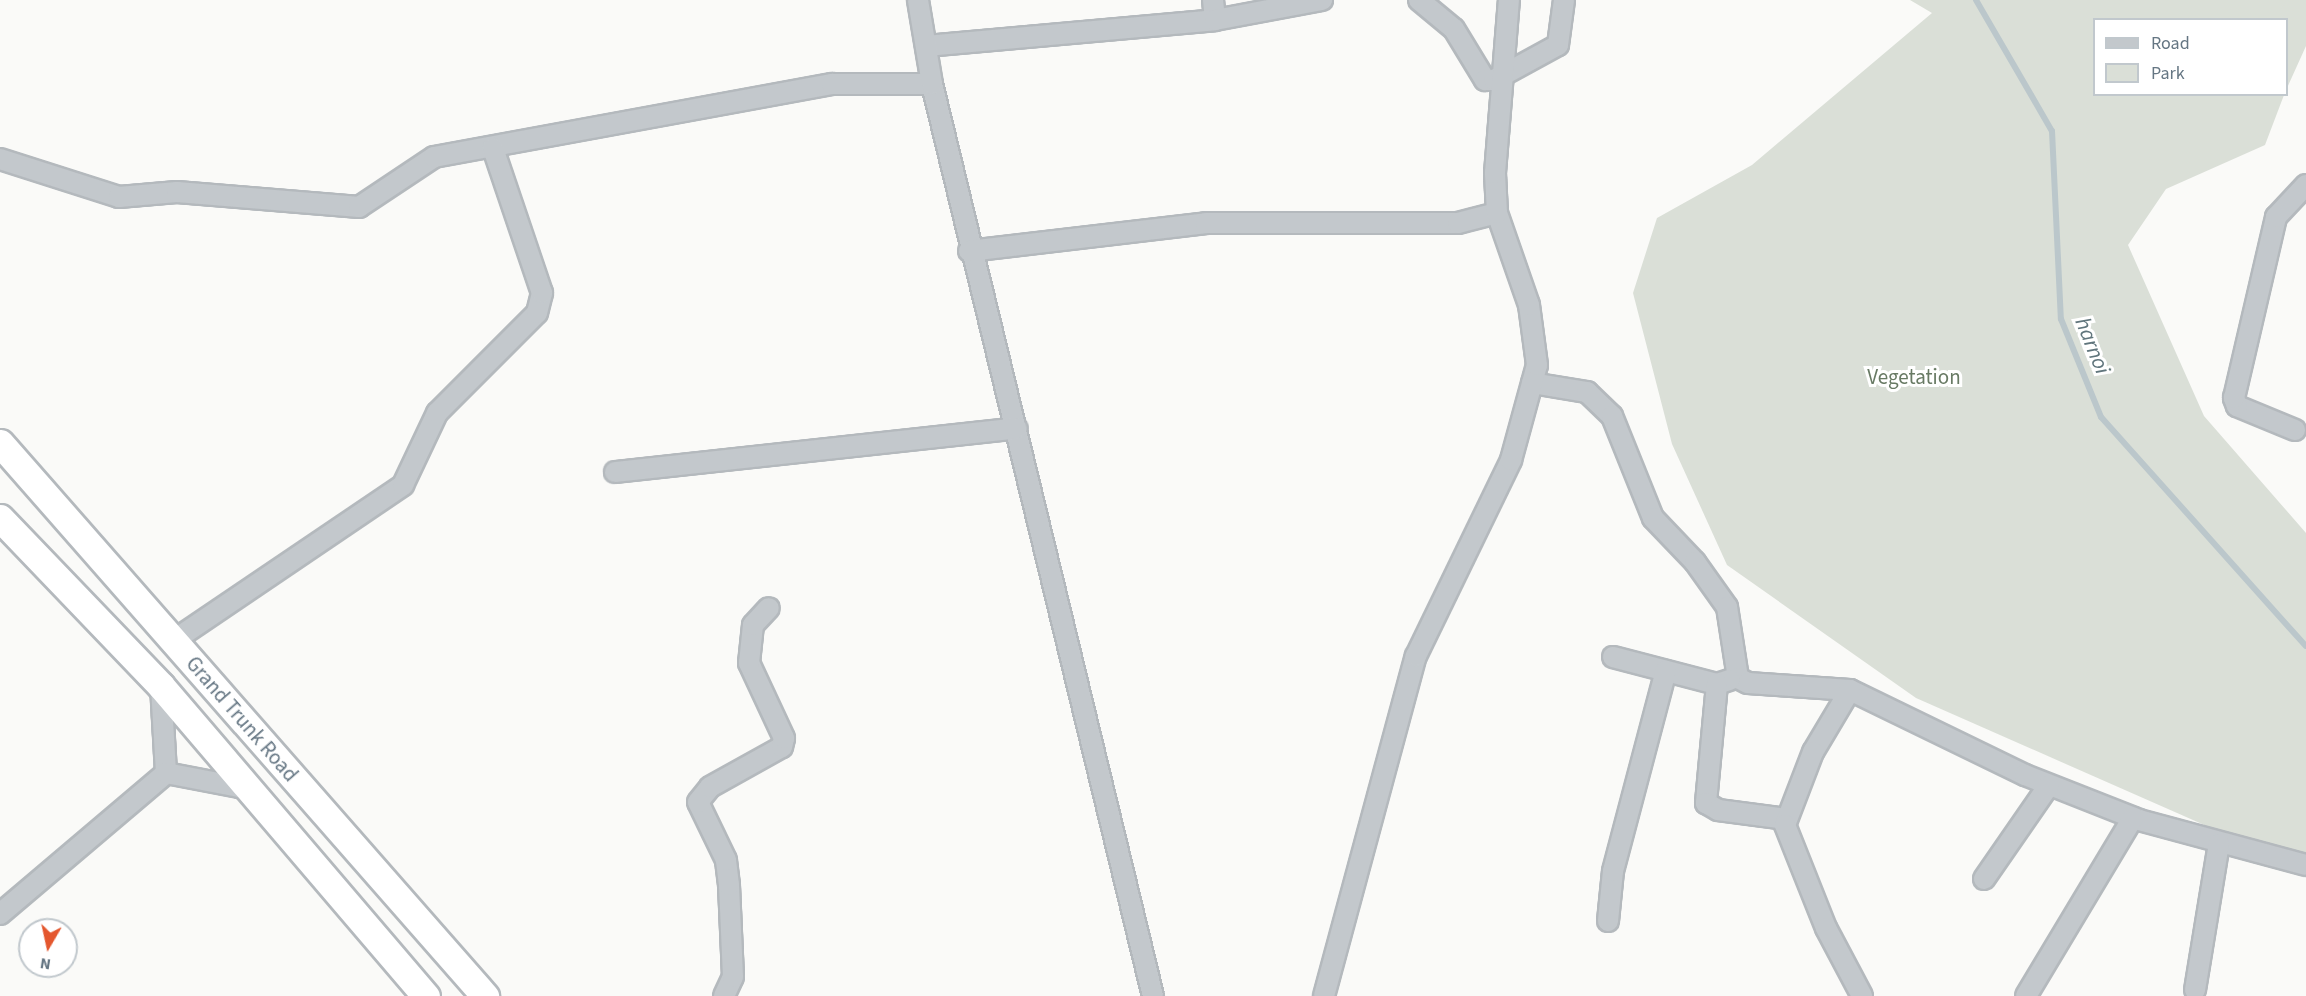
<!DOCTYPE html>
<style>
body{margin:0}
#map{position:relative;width:2306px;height:996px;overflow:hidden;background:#fafaf8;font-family:"Source Sans 3",sans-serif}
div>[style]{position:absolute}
.green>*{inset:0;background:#dadfd7}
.stream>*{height:6px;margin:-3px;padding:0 3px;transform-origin:3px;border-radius:3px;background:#bbc7cb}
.roads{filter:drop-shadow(2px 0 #b4b9bd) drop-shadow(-2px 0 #b4b9bd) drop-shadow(0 2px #b4b9bd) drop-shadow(0 -2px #b4b9bd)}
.minor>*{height:20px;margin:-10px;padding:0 10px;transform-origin:10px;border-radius:10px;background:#c3c8cc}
.highway>*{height:27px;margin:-13.5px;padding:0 13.5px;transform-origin:13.5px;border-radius:13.5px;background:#fff}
span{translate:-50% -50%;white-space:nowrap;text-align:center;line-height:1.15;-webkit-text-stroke:6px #fff;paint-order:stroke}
.park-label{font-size:21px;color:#687a64}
.street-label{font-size:21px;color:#657683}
.water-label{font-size:22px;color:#60757c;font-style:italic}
.legend{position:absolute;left:2093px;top:18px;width:195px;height:78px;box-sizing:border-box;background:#fff;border:2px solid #c1c8cd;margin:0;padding:8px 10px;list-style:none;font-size:18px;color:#657683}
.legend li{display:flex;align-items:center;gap:12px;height:30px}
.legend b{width:30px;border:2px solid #c1c8cd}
.north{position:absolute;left:18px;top:918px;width:60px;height:60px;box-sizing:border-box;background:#fff;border:2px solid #c1c8cd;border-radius:50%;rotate:189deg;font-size:16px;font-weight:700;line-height:24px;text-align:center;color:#657683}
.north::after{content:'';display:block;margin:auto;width:21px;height:27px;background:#e4572e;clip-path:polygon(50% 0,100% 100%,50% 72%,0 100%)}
</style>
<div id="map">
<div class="green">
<i style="clip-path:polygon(1910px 0,2306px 0,2306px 46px,2287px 88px,2286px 20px,2094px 20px,2094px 94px,2284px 95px,2265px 145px,2166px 189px,2128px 245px,2204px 416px,2306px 533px,2306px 857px,2252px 846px,1916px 698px,1727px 565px,1672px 444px,1633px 293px,1657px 218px,1752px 165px,1932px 13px)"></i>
</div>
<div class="stream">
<i style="left:1976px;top:0;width:151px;rotate:59.9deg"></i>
<i style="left:2052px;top:131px;width:188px;rotate:87.3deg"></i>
<i style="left:2061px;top:319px;width:106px;rotate:67.8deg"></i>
<i style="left:2101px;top:417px;width:307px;rotate:48.2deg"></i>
</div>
<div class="roads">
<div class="minor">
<i style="left:1213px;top:0;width:20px;rotate:84deg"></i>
<i style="left:1419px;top:0;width:45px;rotate:39.6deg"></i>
<i style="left:1454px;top:29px;width:60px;rotate:58.7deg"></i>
<i style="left:1485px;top:80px;width:9px"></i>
<i style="left:1494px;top:80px;width:73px;rotate:-28.7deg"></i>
<i style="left:1558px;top:45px;width:45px;rotate:-82.4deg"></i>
<i style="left:926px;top:46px;width:290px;rotate:-5.1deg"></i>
<i style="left:1215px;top:20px;width:109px;rotate:-10.6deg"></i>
<i style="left:932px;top:84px;width:938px;rotate:76.38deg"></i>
<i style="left:0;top:159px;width:125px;rotate:17.7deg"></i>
<i style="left:119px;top:197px;width:58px;rotate:-4.9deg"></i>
<i style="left:177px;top:192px;width:183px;rotate:4.7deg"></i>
<i style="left:359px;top:207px;width:90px;rotate:-33.7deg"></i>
<i style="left:434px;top:157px;width:405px;rotate:-10.4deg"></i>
<i style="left:832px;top:84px;width:100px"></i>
<i style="left:932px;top:84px;width:85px;rotate:-99.5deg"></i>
<i style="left:969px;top:251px;width:239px;rotate:-6.7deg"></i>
<i style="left:1206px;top:223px;width:252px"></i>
<i style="left:1458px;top:223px;width:40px;rotate:-14.4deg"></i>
<i style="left:1532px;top:383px;width:56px;rotate:9.3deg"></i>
<i style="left:1587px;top:392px;width:35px;rotate:44deg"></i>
<i style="left:1612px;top:416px;width:110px;rotate:68.1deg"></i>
<i style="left:1653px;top:518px;width:61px;rotate:46.3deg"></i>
<i style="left:1695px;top:562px;width:55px;rotate:54.6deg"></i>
<i style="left:1727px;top:607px;width:72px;rotate:81.2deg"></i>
<i style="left:1738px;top:678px;width:11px;rotate:27deg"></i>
<i style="left:1748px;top:683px;width:102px;rotate:3.9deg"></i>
<i style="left:1850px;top:690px;width:195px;rotate:25.9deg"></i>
<i style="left:2025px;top:775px;width:123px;rotate:21.5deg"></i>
<i style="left:2139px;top:820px;width:173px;rotate:15.1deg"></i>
<i style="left:2295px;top:430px;width:63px;rotate:-157.5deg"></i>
<i style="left:2237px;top:406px;width:9px;rotate:-111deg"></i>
<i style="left:2234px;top:398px;width:186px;rotate:-76.9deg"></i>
<i style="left:2276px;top:217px;width:44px;rotate:-46.8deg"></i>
<i style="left:615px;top:472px;width:404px;rotate:-6.2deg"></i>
<i style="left:173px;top:641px;width:278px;rotate:-34.1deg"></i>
<i style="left:403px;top:485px;width:80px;rotate:-64.7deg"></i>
<i style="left:437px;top:413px;width:141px;rotate:-45deg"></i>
<i style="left:537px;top:313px;width:21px;rotate:-76deg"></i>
<i style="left:542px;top:293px;width:153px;rotate:-108.7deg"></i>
<i style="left:1613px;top:657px;width:107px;rotate:14.6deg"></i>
<i style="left:1717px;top:684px;width:13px;rotate:-18deg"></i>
<i style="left:1717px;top:684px;width:120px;rotate:95.3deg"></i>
<i style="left:1706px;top:803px;width:14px;rotate:30deg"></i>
<i style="left:1718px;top:810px;width:69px;rotate:7.5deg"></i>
<i style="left:161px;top:686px;width:87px;rotate:86.7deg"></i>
<i style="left:1850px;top:690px;width:72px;rotate:120.8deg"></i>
<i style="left:1813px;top:752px;width:78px;rotate:111deg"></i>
<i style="left:1785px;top:825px;width:111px;rotate:68.3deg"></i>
<i style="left:1826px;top:928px;width:77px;rotate:62.1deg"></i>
<i style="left:1984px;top:879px;width:114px;rotate:-55.3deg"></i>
<i style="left:0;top:914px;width:218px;rotate:-40.3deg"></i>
<i style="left:166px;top:773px;width:85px;rotate:10.9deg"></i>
<i style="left:1608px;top:921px;width:50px;rotate:-84.3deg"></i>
<i style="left:1613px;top:871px;width:207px;rotate:-75.2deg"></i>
<i style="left:2195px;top:990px;width:148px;rotate:-80.7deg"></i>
<i style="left:724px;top:996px;width:21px;rotate:-65deg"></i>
<i style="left:733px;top:977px;width:92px;rotate:-92.5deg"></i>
<i style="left:729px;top:885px;width:25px;rotate:-97deg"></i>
<i style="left:726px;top:860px;width:64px;rotate:-115.8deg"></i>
<i style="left:698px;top:802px;width:19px;rotate:-51deg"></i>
<i style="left:710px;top:787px;width:82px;rotate:-29.1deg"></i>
<i style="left:782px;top:747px;width:9px;rotate:-77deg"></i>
<i style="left:784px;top:738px;width:83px;rotate:-115deg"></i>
<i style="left:749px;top:663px;width:38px;rotate:-84deg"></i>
<i style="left:753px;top:625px;width:23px;rotate:-47deg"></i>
<i style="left:1324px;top:996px;width:352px;rotate:-74.9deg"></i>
<i style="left:1416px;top:656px;width:218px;rotate:-64.1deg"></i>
<i style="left:1511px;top:460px;width:98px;rotate:-74.7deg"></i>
<i style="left:1537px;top:365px;width:61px;rotate:-97.6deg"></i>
<i style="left:1529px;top:305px;width:97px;rotate:-109.2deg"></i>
<i style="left:1497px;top:213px;width:40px;rotate:-92.9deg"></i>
<i style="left:1495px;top:173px;width:174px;rotate:-85.4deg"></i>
<i style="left:2026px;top:996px;width:208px;rotate:-59deg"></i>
</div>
<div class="highway">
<i style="left:0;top:443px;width:736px;rotate:48.75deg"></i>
<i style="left:0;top:518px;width:233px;rotate:46.2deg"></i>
<i style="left:161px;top:686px;width:408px;rotate:49.5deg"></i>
</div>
</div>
<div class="park-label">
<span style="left:1914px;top:377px">Vegetation</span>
</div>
<div class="street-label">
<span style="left:242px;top:719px;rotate:49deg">Grand Trunk Road</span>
</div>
<div class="water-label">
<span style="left:2092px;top:346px;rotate:68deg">harnoi</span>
</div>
<ul class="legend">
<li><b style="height:8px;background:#c3c8cc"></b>Road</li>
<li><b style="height:16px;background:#dadfd7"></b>Park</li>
</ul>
<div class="north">N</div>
</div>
